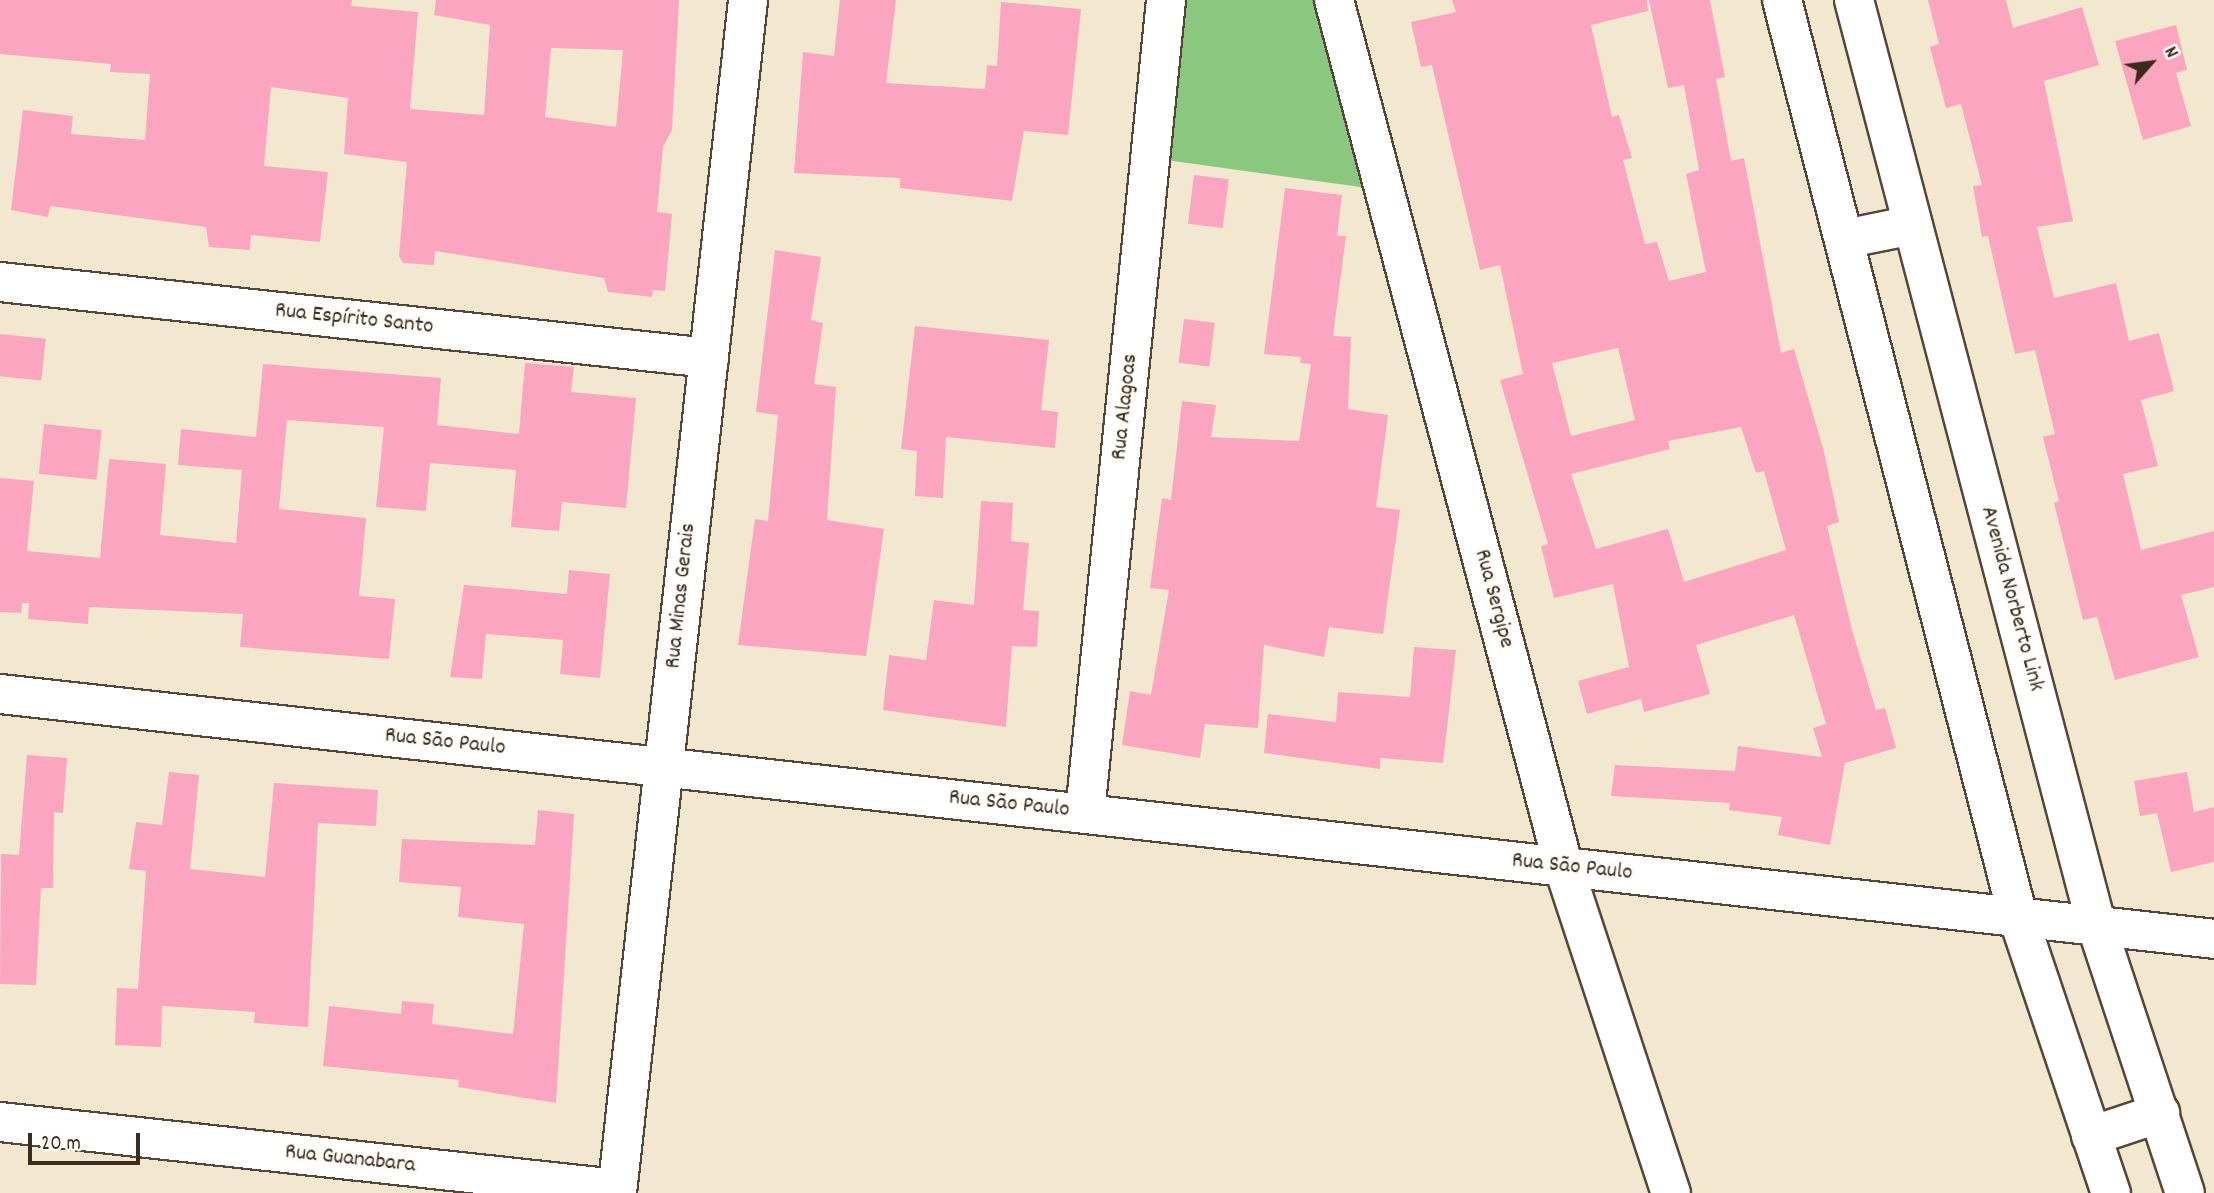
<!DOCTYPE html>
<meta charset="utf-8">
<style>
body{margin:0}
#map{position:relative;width:2214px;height:1193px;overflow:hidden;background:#f2e8cf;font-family:Dekko,sans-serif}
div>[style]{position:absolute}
.green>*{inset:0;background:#89c87e}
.building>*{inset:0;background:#fca5c0;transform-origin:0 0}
.roads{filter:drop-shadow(2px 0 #564639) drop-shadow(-2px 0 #564639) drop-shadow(0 2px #564639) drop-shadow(0 -2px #564639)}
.minor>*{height:38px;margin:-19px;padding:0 19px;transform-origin:19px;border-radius:19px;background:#fff}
.tertiary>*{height:38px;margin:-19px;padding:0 19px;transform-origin:19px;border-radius:19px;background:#fff}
span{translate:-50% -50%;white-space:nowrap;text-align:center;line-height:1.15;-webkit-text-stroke:7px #fdfcf7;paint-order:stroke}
.street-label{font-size:23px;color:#3b2a1e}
.north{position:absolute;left:2116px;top:28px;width:70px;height:70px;-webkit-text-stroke:5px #fdfcf7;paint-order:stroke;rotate:62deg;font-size:19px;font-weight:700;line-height:28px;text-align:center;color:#3b2a1e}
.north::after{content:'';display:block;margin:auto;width:24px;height:32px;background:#3b2a1e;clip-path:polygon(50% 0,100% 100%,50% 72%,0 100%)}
.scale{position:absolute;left:28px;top:1133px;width:112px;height:32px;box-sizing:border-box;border:4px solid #3b2a1e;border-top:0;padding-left:9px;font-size:21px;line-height:24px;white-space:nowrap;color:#3b2a1e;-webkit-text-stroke:5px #fdfcf7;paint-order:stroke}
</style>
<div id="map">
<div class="green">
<i style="clip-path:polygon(1175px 0,1325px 0,1375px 189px,1159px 159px)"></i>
</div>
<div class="building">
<i style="clip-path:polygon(evenodd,0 0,352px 0,351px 6px,418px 12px,410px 109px,484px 115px,490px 25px,434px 15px,436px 0,679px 0,672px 130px,663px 147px,657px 212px,672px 214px,665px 291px,653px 290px,652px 297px,608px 292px,604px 278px,435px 251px,434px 265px,403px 263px,399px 256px,407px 162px,344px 154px,348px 98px,271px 87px,264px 166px,328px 172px,320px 242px,251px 235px,250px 250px,209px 247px,206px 227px,50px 206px,48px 217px,11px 210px,23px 110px,73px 116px,71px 134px,145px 140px,150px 74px,110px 72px,111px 64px,0 54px,0 0,551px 48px,623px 50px,616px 127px,545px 117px,551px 48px)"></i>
<i style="clip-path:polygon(840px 0,896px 0,886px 83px,985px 89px,987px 65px,997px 66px,1001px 2px,1081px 9px,1068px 135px,1024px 131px,1012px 201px,900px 188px,900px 178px,794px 173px,803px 52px,834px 56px)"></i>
<i style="clip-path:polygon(evenodd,1452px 0,1647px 0,1648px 11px,1591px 25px,1612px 117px,1619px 115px,1632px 158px,1623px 160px,1645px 244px,1657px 242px,1669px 281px,1706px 272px,1686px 174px,1699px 170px,1684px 85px,1668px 88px,1649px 0,1710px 0,1725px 77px,1716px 79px,1731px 161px,1744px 158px,1781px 353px,1794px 349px,1824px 452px,1839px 522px,1827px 526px,1852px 630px,1876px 710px,1885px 708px,1896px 748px,1845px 763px,1830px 845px,1778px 835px,1782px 817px,1729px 810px,1730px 803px,1611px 796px,1615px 765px,1735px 771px,1738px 746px,1822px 757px,1813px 728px,1826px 724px,1794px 615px,1696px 645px,1710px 694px,1644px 712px,1641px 699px,1587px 714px,1578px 681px,1629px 667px,1613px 584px,1554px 598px,1541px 546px,1548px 544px,1500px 380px,1523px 374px,1500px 265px,1480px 270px,1432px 65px,1421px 67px,1411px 22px,1456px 12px,1452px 0,1618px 348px,1635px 420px,1571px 436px,1552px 363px,1618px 348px,1452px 0,1741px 427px,1756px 473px,1764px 471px,1786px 550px,1684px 582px,1668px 529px,1596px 549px,1571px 474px,1670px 449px,1668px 441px,1741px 427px)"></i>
<i style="clip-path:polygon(1928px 0,2006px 0,2013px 28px,2082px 7px,2099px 65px,2044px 81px,2073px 221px,2037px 227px,2054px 298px,2116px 283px,2129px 341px,2159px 333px,2174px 391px,2141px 400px,2158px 466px,2123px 474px,2141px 550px,2214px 531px,2214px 587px,2181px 595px,2199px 657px,2115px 680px,2097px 617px,2083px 620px,2054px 503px,2059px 501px,2043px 437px,2055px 434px,2035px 350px,2015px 354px,1988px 236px,1982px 237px,1973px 186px,1982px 185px,1961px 104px,1946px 108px,1930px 47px,1939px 44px)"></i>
<i style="clip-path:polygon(2176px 25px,2187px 70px,2176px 73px,2191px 126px,2143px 140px,2115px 41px)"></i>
<i style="left:1194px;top:175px;width:35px;height:49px;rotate:7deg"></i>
<i style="clip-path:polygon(1285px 188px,1342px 195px,1337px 236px,1346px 236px,1333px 336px,1351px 337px,1348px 409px,1388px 415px,1376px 507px,1400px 510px,1383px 634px,1329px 627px,1324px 657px,1264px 645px,1258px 728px,1205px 724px,1200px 758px,1122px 745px,1130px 691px,1151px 695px,1169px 590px,1150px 588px,1162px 498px,1171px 500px,1182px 401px,1216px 405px,1211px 437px,1299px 441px,1311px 364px,1300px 363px,1301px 357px,1264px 354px)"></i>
<i style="clip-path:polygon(775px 250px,821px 257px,811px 320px,823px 323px,814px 384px,836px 387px,827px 520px,884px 529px,866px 656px,738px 645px,755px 519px,768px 521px,778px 415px,756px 412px)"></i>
<i style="left:1184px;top:319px;width:31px;height:44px;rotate:7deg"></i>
<i style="clip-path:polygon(915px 326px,1049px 340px,1041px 410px,1058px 412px,1055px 448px,946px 437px,943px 498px,915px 496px,917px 451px,901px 449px)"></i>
<i style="left:0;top:334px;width:46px;height:42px;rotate:6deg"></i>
<i style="clip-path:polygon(525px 363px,574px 367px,571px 392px,636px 398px,626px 508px,562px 502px,559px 531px,511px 527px,516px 470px,430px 463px,426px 511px,376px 507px,384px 427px,287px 420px,279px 509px,366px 518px,359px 596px,395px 599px,389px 659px,240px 647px,243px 614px,89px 607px,88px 624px,28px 619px,29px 603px,22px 603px,21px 613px,0 612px,0 478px,34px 481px,27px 551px,100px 558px,109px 459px,166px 464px,160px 535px,236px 543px,242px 470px,178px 465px,181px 429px,256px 437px,263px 364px,441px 378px,437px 425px,519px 434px)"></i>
<i style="left:44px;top:424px;width:58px;height:50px;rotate:6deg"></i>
<i style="clip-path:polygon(981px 501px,1013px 503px,1011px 541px,1029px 543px,1023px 610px,1039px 611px,1037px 647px,1012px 646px,1006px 727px,883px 710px,889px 655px,926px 660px,934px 600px,974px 605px)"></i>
<i style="clip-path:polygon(569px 570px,610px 574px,600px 678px,560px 674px,563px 640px,486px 634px,482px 679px,450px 677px,464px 585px,567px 594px)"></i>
<i style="clip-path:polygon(1414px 647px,1456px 650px,1443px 763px,1380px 758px,1380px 769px,1264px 753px,1268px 714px,1336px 722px,1338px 692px,1410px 697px)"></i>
<i style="clip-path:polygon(27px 755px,67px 758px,63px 813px,54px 812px,53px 888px,41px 888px,36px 985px,0 984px,1px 854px,19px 855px)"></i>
<i style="clip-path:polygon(169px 772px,199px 775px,190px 869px,265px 877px,274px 783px,378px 790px,376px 826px,318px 823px,308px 1027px,254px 1023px,255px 1012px,162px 1006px,161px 1047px,115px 1045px,117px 988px,138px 989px,146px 871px,129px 869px,136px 822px,162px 825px)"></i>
<i style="clip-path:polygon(2187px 772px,2194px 812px,2214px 807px,2214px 862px,2171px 872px,2157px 813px,2140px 816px,2134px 781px)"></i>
<i style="clip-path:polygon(538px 810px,574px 814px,556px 1103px,458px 1087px,459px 1080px,323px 1066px,329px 1006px,401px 1014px,402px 1001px,434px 1004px,432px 1024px,513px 1034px,524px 924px,458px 917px,461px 887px,399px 882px,402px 839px,535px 845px)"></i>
</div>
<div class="roads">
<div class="minor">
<i style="left:1334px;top:0;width:898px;rotate:75.16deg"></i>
<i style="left:1564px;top:868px;width:342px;rotate:71.8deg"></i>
<i style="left:0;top:282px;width:713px;rotate:6.12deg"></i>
<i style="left:1085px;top:813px;width:817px;rotate:-84.31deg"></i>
<i style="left:0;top:1122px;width:621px;rotate:6.2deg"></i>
<i style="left:617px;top:1193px;width:1200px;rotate:-83.73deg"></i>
</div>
<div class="tertiary">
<i style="left:1782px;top:0;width:947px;rotate:75.57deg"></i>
<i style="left:2018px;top:917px;width:291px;rotate:71.4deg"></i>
<i style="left:1854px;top:0;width:955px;rotate:75.32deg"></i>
<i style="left:2096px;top:924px;width:283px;rotate:71.7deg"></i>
<i style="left:1844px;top:239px;width:70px;rotate:-11.5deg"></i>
<i style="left:0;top:694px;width:2228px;rotate:6.31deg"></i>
<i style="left:2091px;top:1136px;width:73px;rotate:-18.4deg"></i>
</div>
</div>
<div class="street-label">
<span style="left:354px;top:320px;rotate:6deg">Rua Espírito Santo</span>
<span style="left:1126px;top:407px;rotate:-84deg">Rua Alagoas</span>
<span style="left:682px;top:596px;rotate:-84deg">Rua Minas Gerais</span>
<span style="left:1493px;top:599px;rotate:75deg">Rua Sergipe</span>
<span style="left:2011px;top:599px;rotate:75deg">Avenida Norberto Link</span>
<span style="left:445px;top:743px;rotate:6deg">Rua São Paulo</span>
<span style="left:1009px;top:805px;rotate:6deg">Rua São Paulo</span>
<span style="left:1572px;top:868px;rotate:6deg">Rua São Paulo</span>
<span style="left:350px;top:1160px;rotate:6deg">Rua Guanabara</span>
</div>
<div class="north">N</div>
<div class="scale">20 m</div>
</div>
